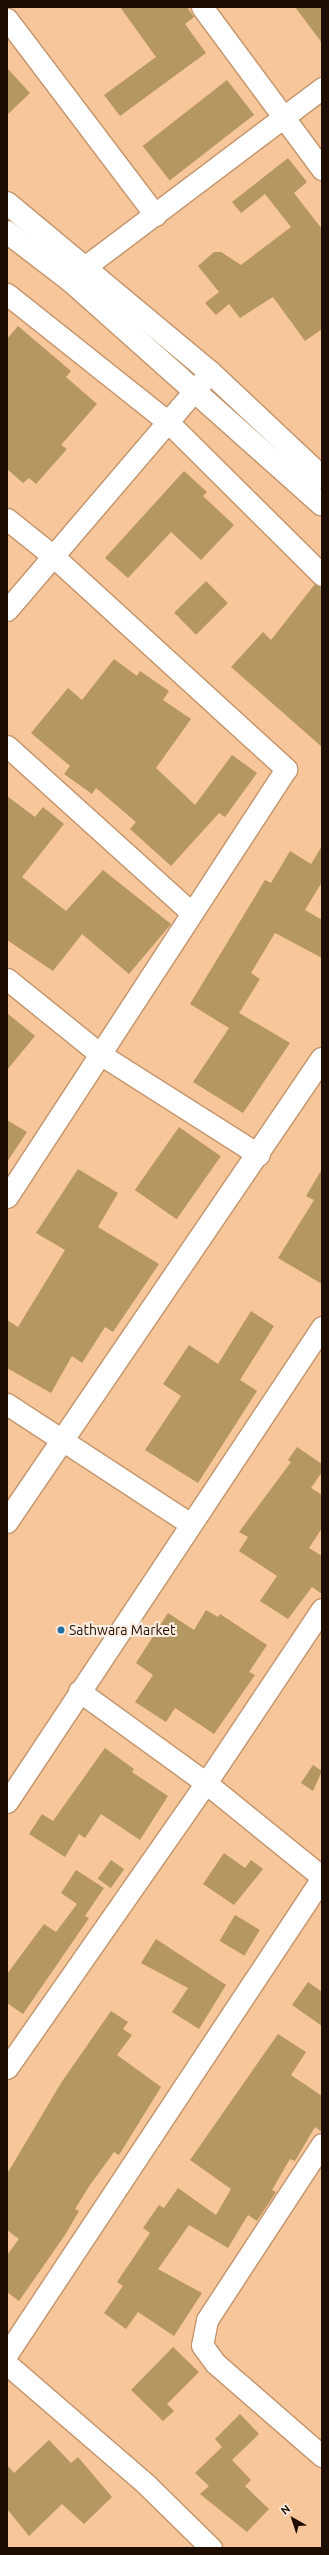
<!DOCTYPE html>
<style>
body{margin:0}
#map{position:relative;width:329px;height:2555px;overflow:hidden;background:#f7c69b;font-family:Ubuntu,sans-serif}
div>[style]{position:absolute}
.building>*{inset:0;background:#b49761;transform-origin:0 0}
.roads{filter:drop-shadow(1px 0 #c3946b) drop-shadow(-1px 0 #c3946b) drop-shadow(0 1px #c3946b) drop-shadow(0 -1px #c3946b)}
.street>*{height:21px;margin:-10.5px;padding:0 10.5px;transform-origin:10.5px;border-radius:10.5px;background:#fff}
.secondary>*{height:22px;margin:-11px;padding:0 11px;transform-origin:11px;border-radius:11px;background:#fff}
.dots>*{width:11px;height:11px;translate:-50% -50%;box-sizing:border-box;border:2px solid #feeee2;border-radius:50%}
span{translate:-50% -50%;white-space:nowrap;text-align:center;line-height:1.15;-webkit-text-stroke:4px #feeee2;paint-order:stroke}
.poi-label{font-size:14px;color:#1e0d01}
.left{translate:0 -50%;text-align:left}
.frame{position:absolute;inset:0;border:8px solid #1e0d01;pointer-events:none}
.north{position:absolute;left:273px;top:2499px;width:40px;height:40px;-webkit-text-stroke:3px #feeee2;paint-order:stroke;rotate:321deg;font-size:11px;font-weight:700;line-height:16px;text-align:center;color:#1e0d01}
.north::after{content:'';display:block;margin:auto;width:14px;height:18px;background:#1e0d01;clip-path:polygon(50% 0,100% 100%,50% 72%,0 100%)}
</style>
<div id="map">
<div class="building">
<i style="clip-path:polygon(120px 7px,187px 7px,194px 17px,185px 24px,206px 53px,120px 116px,104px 95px,156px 57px)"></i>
<i style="clip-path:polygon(295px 7px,322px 7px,322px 43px)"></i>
<i style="clip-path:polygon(7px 68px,30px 93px,7px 115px)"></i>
<i style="left:227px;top:80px;width:44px;height:107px;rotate:52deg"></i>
<i style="clip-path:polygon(288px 158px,307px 182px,294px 193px,322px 229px,322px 329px,305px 341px,273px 297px,240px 318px,229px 304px,216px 315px,205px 303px,219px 292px,198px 266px,214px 252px,221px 252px,241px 265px,291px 227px,265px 194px,241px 213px,232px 202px)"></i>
<i style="clip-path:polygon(18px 326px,71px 371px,66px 377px,97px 404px,61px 445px,67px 449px,36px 484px,29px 478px,23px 483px,7px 469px,7px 339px)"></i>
<i style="clip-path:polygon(184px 471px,207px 492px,203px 496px,234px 525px,201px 560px,171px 532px,128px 578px,105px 558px)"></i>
<i style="left:206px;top:581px;width:31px;height:45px;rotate:45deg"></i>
<i style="clip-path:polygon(315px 584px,322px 587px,322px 747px,231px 667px,263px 632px,271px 640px)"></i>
<i style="clip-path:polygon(114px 659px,137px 676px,140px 671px,169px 691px,163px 700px,191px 719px,156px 768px,195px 805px,232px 755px,257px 773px,225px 817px,219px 813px,171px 866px,130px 829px,136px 822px,96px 788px,92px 794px,64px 774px,70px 766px,31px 733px,68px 688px,82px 700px)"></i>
<i style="clip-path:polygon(7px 796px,35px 817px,43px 807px,64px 824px,22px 877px,66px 911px,103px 870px,171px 924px,129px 974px,82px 934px,53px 971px,7px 940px)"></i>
<i style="clip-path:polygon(322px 846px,322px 882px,305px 910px,322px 920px,322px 958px,275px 933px,251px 973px,260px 979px,239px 1013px,290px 1043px,243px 1113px,193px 1082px,229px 1028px,190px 1004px,265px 880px,271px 883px,290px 851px,311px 864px)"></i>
<i style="clip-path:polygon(7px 1013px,35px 1036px,7px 1070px)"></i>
<i style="clip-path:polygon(7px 1120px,27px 1132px,7px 1162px)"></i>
<i style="left:179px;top:1127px;width:51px;height:77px;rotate:35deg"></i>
<i style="clip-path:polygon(78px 1169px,118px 1193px,98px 1227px,159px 1264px,113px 1332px,105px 1327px,82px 1363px,72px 1356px,51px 1393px,7px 1368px,7px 1320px,18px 1327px,65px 1250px,36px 1233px)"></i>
<i style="clip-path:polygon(322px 1169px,322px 1284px,278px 1258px,314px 1200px,306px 1196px)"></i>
<i style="clip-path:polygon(251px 1311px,274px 1326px,240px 1380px,257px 1391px,198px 1483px,145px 1450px,181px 1396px,163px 1384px,189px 1345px,218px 1364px)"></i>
<i style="clip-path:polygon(297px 1447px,322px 1464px,322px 1472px,311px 1488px,322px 1495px,322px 1528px,309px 1548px,322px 1556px,322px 1594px,312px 1587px,288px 1619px,260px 1601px,277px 1576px,239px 1551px,248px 1537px,239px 1532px,291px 1462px,288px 1460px)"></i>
<i style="clip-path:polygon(206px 1610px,218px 1617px,220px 1614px,267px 1645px,249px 1672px,255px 1675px,214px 1734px,175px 1708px,166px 1722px,135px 1702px,153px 1675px,136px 1663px,168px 1613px,194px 1630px)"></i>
<i style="clip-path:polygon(105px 1748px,134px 1769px,132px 1772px,168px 1796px,140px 1840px,101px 1814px,85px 1838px,79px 1834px,65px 1857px,29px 1834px,42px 1814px,53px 1821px)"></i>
<i style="clip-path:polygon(313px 1765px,322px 1771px,313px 1791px,301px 1783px)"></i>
<i style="clip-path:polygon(224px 1853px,245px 1868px,251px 1860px,263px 1869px,234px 1905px,203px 1884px)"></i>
<i style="left:111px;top:1860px;width:16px;height:23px;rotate:35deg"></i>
<i style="clip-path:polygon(76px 1870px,104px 1888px,85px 1916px,89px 1918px,23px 2014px,7px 2003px,7px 1974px,44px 1924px,56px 1932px,77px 1904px,61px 1893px)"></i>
<i style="left:235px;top:1915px;width:29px;height:30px;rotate:31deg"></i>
<i style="clip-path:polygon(156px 1939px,226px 1985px,199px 2029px,172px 2012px,188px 1988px,141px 1963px)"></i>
<i style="clip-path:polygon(308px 1982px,322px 1992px,322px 2026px,292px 2005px)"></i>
<i style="clip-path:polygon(111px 2011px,128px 2022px,123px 2029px,132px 2035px,117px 2055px,161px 2087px,119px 2155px,114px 2152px,90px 2185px,75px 2209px,79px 2211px,65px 2235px,19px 2301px,7px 2292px,7px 2255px,19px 2239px,7px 2230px,7px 2174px,61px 2083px)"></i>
<i style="clip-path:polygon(278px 2034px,306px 2052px,291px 2075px,322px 2096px,322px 2132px,315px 2127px,295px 2161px,290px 2159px,272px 2190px,276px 2192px,257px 2221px,248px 2215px,228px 2248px,189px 2225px,158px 2269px,202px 2293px,174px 2336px,138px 2312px,126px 2329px,104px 2313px,123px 2286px,117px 2282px,150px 2233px,143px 2228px,159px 2205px,164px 2208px,178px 2188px,216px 2215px,231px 2189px,190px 2160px)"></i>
<i style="clip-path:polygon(173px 2347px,199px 2372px,167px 2404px,174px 2411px,163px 2421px,131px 2390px)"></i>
<i style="clip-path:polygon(240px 2414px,259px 2434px,232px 2460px,251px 2480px,245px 2486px,269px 2509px,247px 2532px,200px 2494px,209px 2486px,195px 2473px,222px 2447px,215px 2439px)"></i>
<i style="clip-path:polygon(49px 2440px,71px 2463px,78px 2457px,112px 2497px,84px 2524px,62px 2504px,29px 2536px,7px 2509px,7px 2465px,14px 2473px)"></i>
</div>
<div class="roads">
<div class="street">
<i style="left:202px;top:7px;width:202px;rotate:53.5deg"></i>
<i style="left:7px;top:19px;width:246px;rotate:52.9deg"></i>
<i style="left:86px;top:266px;width:296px;rotate:-37deg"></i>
<i style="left:7px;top:294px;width:206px;rotate:38.5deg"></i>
<i style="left:168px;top:422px;width:217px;rotate:44.8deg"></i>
<i style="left:7px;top:519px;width:59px;rotate:38.8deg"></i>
<i style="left:53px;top:556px;width:316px;rotate:42.4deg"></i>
<i style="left:286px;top:769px;width:511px;rotate:123.1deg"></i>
<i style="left:7px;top:610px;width:313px;rotate:-49.5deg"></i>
<i style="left:7px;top:746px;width:249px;rotate:42.1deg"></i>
<i style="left:7px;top:979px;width:119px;rotate:38.9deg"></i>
<i style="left:100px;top:1054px;width:188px;rotate:32.4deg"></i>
<i style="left:7px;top:1404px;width:217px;rotate:33.2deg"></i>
<i style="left:79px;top:1691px;width:157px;rotate:35.9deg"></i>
<i style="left:206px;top:1783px;width:149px;rotate:39deg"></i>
<i style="left:7px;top:1802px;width:570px;rotate:-56.45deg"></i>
<i style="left:7px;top:2068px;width:348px;rotate:-55.1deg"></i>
<i style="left:206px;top:1783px;width:209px;rotate:-56.3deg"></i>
<i style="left:322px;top:2144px;width:210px;rotate:123.2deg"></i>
<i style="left:207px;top:2320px;width:25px;rotate:101deg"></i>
<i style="left:202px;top:2345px;width:22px;rotate:54deg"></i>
<i style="left:215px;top:2363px;width:142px;rotate:41deg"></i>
<i style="left:7px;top:2354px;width:571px;rotate:-56.5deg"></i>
<i style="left:7px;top:2364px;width:185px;rotate:40.8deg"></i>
<i style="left:147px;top:2485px;width:90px;rotate:44.5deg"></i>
</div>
<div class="secondary">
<i style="left:7px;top:203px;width:264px;rotate:39.8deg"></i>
<i style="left:210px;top:372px;width:154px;rotate:43.2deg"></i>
<i style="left:7px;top:232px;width:81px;rotate:37.4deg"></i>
<i style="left:71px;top:281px;width:336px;rotate:41.7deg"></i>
<i style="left:7px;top:1522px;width:560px;rotate:-55.77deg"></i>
</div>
</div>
<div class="dots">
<i style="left:61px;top:1630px;background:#216fa1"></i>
</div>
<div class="poi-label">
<span class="left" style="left:69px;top:1630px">Sathwara Market</span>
</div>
<div class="frame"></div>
<div class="north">N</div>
</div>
